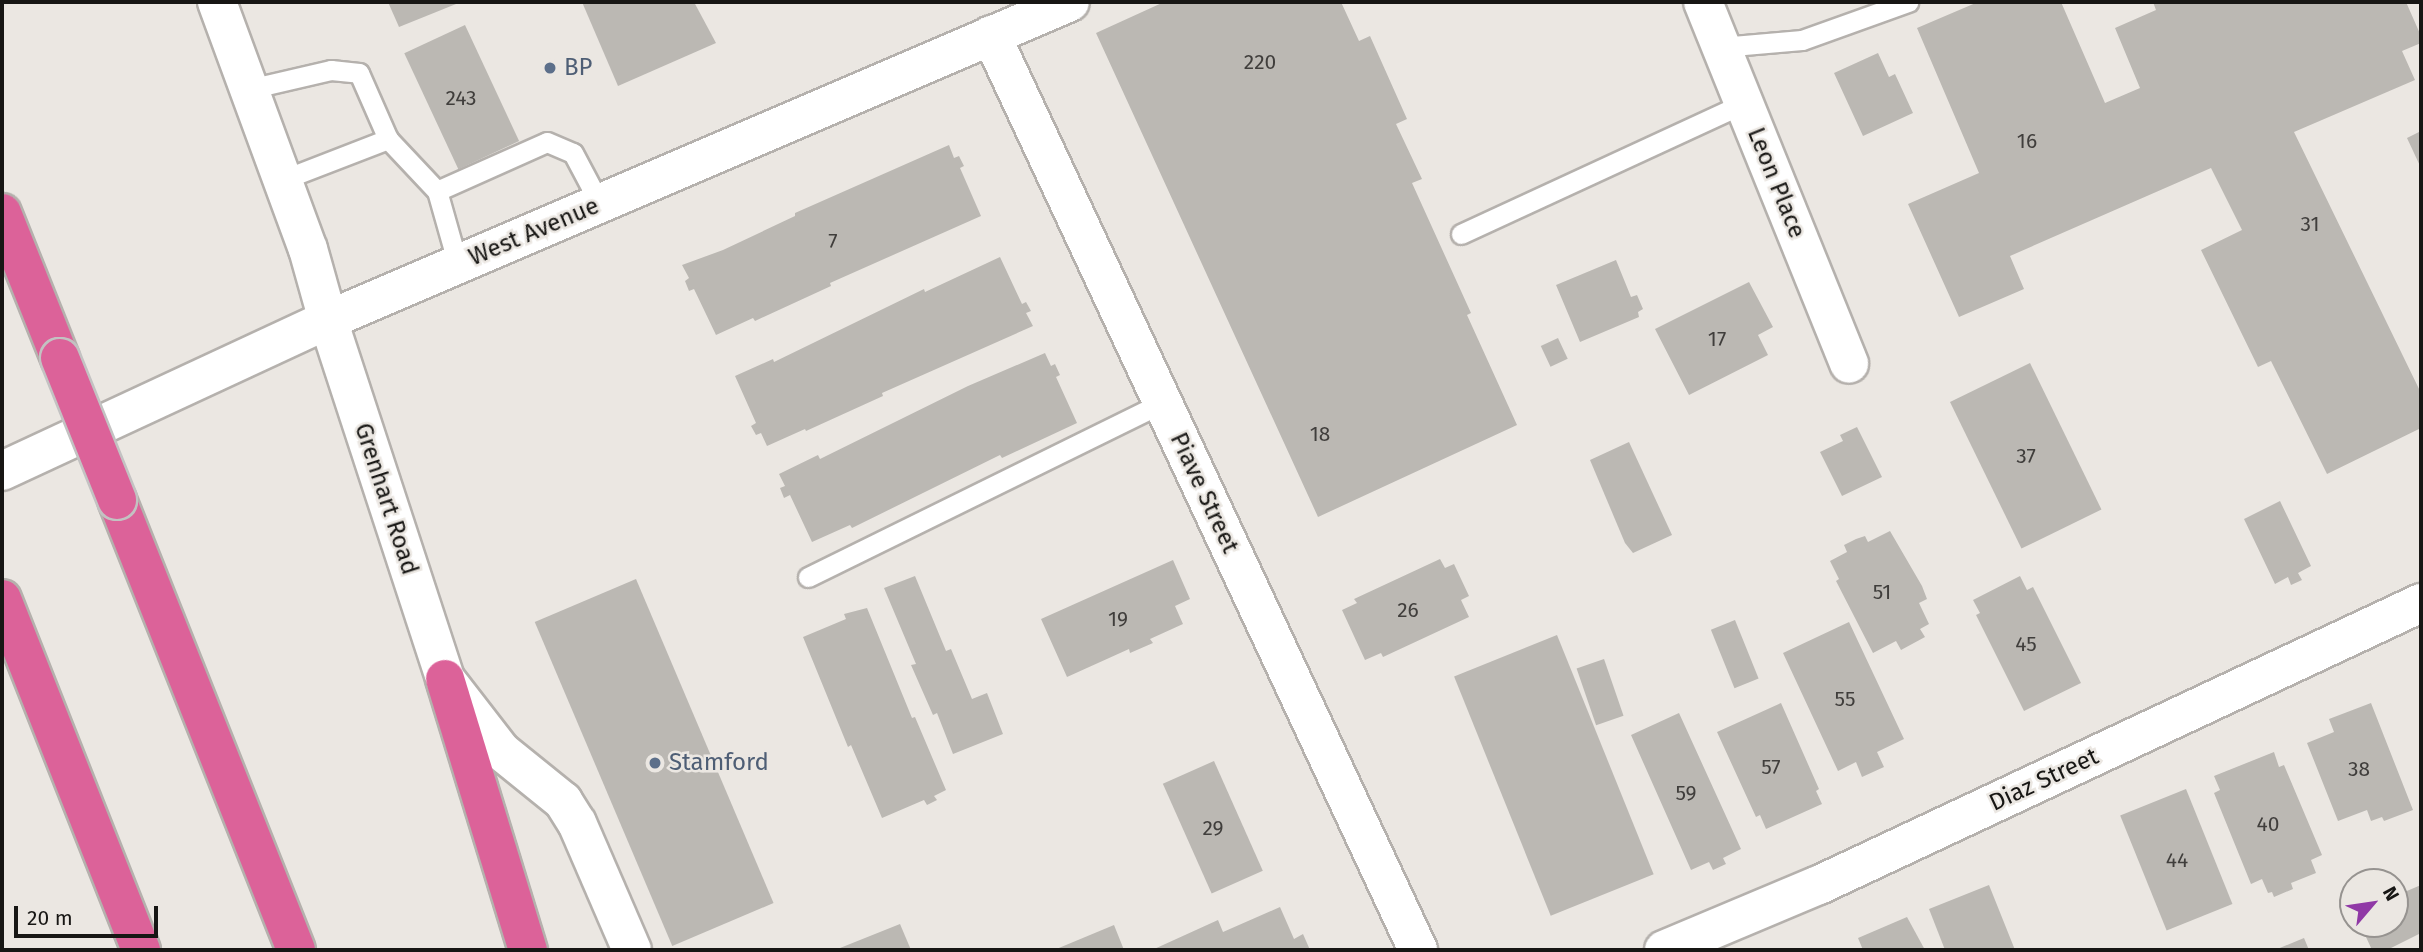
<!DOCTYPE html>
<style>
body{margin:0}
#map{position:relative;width:2423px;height:952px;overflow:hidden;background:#ebe7e2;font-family:"Fira Sans",sans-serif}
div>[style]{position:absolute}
.building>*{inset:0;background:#bbb8b3;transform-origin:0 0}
.roads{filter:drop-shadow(2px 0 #b5b1ad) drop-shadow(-2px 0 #b5b1ad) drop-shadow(0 2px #b5b1ad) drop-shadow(0 -2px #b5b1ad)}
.service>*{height:19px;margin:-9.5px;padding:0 9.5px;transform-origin:9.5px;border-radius:9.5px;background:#fff}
.minor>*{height:38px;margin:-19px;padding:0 19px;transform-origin:19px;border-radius:19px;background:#fff}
.secondary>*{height:38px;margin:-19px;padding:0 19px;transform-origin:19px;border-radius:19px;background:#fff}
.motorway>*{height:38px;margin:-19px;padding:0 19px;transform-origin:19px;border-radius:19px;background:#dc6299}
.bridges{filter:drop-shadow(2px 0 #c3c2c2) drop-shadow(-2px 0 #c3c2c2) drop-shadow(0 2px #c3c2c2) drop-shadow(0 -2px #c3c2c2)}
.motorway-bridge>*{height:38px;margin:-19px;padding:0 19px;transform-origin:19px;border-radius:19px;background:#dc6299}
.dots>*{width:19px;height:19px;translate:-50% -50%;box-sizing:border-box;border:4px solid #ebe7e2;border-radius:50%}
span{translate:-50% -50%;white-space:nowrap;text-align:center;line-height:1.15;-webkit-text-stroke:5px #ebe7e2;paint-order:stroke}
.number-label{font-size:21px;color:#403e3c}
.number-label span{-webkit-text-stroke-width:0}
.service-label{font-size:24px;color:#4e5e75}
.left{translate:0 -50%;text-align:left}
.street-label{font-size:24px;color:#171614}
.frame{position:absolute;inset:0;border:4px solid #171614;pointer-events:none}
.north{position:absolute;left:2339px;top:868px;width:70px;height:70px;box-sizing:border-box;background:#ebe7e2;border:2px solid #969390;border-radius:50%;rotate:61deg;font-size:19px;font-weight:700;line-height:28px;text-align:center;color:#171614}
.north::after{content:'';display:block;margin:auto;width:24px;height:32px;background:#9039a6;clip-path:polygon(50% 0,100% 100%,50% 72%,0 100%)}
.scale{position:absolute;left:14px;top:906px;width:144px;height:32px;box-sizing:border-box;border:4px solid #171614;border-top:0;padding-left:9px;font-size:21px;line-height:24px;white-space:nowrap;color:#171614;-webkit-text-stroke:5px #ebe7e2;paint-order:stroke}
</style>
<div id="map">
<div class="building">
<i style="clip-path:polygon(388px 2px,461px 2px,399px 27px)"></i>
<i style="clip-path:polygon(582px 2px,694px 2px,716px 43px,618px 86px)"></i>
<i style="clip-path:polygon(1164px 2px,1341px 2px,1359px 41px,1370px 36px,1407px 119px,1396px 124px,1422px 179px,1412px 183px,1471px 313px,1467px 315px,1517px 425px,1318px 517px,1096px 33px)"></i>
<i style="clip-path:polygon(1978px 2px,2061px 2px,2105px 103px,2140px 88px,2115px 28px,2156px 10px,2153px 2px,2406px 2px,2421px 36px,2421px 43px,2402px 51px,2415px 80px,2294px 132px,2421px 393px,2421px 428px,2327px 474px,2271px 361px,2258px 367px,2201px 250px,2242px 230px,2211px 168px,2010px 256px,2024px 289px,1959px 317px,1908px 204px,1979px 173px,1917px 28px)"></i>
<i style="left:465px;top:25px;width:128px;height:67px;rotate:65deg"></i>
<i style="clip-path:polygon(1878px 53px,1889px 77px,1895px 74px,1913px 113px,1863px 136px,1834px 73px)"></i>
<i style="clip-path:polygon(2421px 131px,2421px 168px,2407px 138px)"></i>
<i style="clip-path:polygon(949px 145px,954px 158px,959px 156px,964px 166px,960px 168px,981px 216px,830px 283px,831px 286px,755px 321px,753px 318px,716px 335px,694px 289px,689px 291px,685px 281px,689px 278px,682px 265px,723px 250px,795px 216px,795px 213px)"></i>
<i style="clip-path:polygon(1000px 257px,1022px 304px,1026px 302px,1031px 311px,1026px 313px,1033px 326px,882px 393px,883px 396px,806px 431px,805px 429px,767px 446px,761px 433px,756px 435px,751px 426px,756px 423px,735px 376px,773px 359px,774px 362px,924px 289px,925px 292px)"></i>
<i style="clip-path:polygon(1616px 260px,1631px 297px,1637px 295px,1643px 309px,1638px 312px,1639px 317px,1580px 342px,1556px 285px)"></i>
<i style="clip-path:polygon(1749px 282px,1773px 327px,1758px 335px,1768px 355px,1689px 395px,1655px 329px)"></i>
<i style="left:1558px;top:338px;width:23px;height:19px;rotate:65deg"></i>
<i style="clip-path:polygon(1045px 353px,1051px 366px,1055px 364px,1060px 375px,1056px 377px,1077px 423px,1002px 458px,1000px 455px,852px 528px,850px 525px,812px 542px,790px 495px,784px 498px,780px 488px,785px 486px,779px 474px,818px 455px,820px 459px,968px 386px)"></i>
<i style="left:2030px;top:363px;width:163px;height:89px;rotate:64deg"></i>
<i style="clip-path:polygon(1857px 427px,1882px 477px,1842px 496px,1820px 452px,1843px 441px,1840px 435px)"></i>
<i style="clip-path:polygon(1629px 442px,1672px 535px,1633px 553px,1625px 543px,1590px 460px)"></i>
<i style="clip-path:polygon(2280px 501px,2311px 566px,2298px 573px,2302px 580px,2291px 585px,2288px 577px,2275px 584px,2244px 519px)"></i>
<i style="clip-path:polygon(1890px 531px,1922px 586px,1927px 599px,1919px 603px,1929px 624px,1920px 629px,1925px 637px,1901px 650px,1896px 641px,1873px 653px,1836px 581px,1839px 579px,1830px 561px,1847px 552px,1844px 545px,1856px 539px,1865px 536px,1868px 542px)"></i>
<i style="clip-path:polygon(1440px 559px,1445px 568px,1454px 564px,1469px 596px,1461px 600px,1469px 617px,1383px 657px,1381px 653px,1365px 660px,1342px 610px,1357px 603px,1354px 599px)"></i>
<i style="clip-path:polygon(1173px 560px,1190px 599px,1175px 606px,1183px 624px,1150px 639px,1153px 643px,1130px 653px,1129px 649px,1067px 677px,1041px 619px)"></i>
<i style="clip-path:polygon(915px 576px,946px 651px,951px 649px,972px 699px,987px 693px,1003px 734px,953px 754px,937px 713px,933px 715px,911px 665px,916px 664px,884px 588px)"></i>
<i style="clip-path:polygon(2020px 576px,2027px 590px,2033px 587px,2081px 683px,2024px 711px,1976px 615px,1980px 613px,1973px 600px)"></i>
<i style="left:636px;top:579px;width:352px;height:110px;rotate:67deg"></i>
<i style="clip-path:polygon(867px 608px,912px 718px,915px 717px,946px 790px,934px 796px,937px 800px,927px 805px,924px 800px,882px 818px,851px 745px,848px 747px,803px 637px,846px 619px,844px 614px)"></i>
<i style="left:1735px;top:620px;width:63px;height:26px;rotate:68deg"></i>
<i style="clip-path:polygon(1849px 622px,1904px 739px,1877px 752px,1884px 767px,1862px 777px,1856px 762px,1838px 771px,1783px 653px)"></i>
<i style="left:1557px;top:635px;width:258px;height:111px;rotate:68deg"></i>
<i style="left:1604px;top:659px;width:60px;height:29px;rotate:71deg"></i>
<i style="clip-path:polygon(1781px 703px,1819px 789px,1816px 791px,1822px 804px,1766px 829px,1760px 815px,1756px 817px,1717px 732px)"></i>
<i style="clip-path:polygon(2371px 703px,2413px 810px,2384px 821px,2382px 817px,2371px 821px,2367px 810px,2338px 821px,2307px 743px,2334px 732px,2329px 719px)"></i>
<i style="clip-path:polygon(1679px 713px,1741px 849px,1723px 858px,1726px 864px,1713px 870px,1709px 862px,1691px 870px,1631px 735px)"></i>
<i style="clip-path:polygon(2274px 752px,2279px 767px,2284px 765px,2322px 855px,2311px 860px,2316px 873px,2291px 883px,2293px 889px,2274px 897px,2272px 892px,2268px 893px,2262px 879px,2251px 884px,2214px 793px,2220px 790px,2214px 776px)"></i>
<i style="left:1214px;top:761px;width:120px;height:56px;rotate:66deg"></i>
<i style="left:2186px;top:789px;width:124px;height:71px;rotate:68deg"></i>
<i style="clip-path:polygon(1989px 885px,2015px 950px,1945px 950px,1929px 909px)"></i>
<i style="clip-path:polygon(2421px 885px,2421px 933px,2387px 950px,2372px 950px,2360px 924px,2395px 924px,2395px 896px)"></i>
<i style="clip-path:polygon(1280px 907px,1294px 939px,1303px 934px,1310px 950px,1152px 950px,1218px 920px,1223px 932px)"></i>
<i style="clip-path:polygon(1907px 917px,1925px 950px,1863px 950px,1858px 938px)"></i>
<i style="clip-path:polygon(900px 924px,911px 950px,835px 950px)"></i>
<i style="clip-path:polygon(1114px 925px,1124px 950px,1054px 950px)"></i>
<i style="clip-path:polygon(2304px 938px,2309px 950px,2275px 950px)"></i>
</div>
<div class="roads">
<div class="service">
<i style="left:1721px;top:47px;width:81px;rotate:-4.9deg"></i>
<i style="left:1802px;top:40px;width:113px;rotate:-19.7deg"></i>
<i style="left:249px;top:89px;width:84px;rotate:-13deg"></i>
<i style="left:331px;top:70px;width:28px;rotate:6deg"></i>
<i style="left:359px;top:73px;width:72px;rotate:66.3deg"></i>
<i style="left:388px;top:139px;width:71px;rotate:46.7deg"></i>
<i style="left:282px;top:180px;width:114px;rotate:-21.1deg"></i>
<i style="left:1461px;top:234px;width:312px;rotate:-24.8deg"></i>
<i style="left:458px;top:265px;width:77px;rotate:-105.8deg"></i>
<i style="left:437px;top:191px;width:120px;rotate:-24deg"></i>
<i style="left:547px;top:142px;width:28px;rotate:23deg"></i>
<i style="left:573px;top:153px;width:58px;rotate:62.1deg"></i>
<i style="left:808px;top:577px;width:394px;rotate:-26.2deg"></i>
</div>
<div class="minor">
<i style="left:1703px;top:2px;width:390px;rotate:68deg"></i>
<i style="left:991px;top:35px;width:1010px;rotate:64.98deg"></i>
<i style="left:446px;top:680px;width:90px;rotate:52.2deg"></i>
<i style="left:501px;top:751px;width:80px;rotate:38.9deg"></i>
<i style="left:563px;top:801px;width:26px;rotate:58deg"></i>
<i style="left:577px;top:823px;width:138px;rotate:66.6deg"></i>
<i style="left:1664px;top:950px;width:168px;rotate:-22.8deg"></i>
<i style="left:1819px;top:885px;width:665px;rotate:-25.1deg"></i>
</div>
<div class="secondary">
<i style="left:217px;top:2px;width:263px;rotate:69.8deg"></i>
<i style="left:308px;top:249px;width:74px;rotate:74.3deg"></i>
<i style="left:328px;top:320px;width:378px;rotate:71.9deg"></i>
<i style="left:2px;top:471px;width:359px;rotate:-24.9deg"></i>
<i style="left:328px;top:320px;width:807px;rotate:-23.2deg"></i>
</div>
<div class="motorway">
<i style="left:2px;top:213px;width:156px;rotate:68.2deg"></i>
<i style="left:117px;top:500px;width:484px;rotate:68.3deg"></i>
<i style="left:2px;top:599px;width:378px;rotate:68.4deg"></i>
<i style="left:445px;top:679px;width:283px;rotate:73deg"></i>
</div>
</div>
<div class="bridges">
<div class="motorway-bridge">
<i style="left:60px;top:358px;width:153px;rotate:68.1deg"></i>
</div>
</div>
<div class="dots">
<i style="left:550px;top:68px;background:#5c6f8a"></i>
<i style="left:655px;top:763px;background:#5c6f8a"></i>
</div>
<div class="number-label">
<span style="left:1260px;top:62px">220</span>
<span style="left:461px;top:98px">243</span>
<span style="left:2027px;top:141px">16</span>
<span style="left:2310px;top:224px">31</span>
<span style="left:833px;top:241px">7</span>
<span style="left:1717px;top:339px">17</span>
<span style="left:1320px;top:434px">18</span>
<span style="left:2026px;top:456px">37</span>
<span style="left:1882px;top:592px">51</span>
<span style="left:1408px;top:610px">26</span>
<span style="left:1118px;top:619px">19</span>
<span style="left:2026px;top:644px">45</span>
<span style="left:1845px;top:699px">55</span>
<span style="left:1771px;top:767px">57</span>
<span style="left:2359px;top:769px">38</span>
<span style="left:1686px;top:793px">59</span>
<span style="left:2268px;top:824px">40</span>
<span style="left:1213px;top:828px">29</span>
<span style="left:2177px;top:860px">44</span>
</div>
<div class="service-label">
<span class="left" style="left:564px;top:68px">BP</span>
<span class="left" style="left:669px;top:763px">Stamford</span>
</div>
<div class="street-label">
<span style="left:1776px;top:183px;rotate:68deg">Leon Place</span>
<span style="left:534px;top:232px;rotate:-23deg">West Avenue</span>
<span style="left:1204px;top:493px;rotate:65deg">Piave Street</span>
<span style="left:386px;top:499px;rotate:72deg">Grenhart Road</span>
<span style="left:2044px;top:780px;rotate:-25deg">Diaz Street</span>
</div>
<div class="frame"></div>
<div class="north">N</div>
<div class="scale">20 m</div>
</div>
